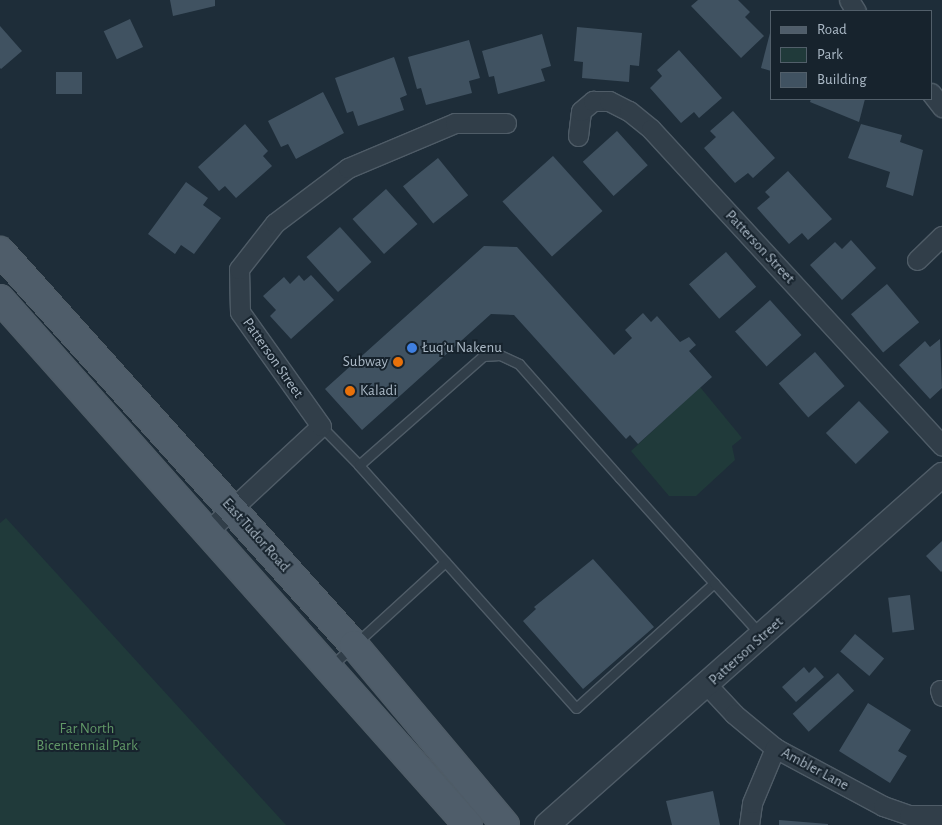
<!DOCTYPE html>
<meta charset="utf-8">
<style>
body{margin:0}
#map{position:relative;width:942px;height:825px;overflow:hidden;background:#1e2d39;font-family:"Alegreya Sans",sans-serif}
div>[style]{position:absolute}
.green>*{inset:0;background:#203a3a}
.building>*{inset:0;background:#405261;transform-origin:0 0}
.roads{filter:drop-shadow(1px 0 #4f5c67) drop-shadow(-1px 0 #4f5c67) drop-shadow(0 1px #4f5c67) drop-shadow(0 -1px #4f5c67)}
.service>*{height:9px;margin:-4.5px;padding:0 4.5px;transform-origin:4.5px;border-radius:4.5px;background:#313e49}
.minor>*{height:19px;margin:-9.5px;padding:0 9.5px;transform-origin:9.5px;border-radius:9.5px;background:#313e49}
.tertiary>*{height:24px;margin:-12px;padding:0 12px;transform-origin:12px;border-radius:12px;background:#313e49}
.primary>*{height:28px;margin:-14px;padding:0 14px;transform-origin:14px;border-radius:14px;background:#4f5d6a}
.dots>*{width:14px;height:14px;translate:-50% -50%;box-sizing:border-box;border:2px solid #17232d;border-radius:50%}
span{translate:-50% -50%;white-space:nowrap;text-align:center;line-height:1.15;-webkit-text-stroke:4px #17232d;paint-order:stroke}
.street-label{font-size:15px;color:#abb9c6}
.poi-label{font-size:15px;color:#abb9c6}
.left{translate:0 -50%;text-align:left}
.right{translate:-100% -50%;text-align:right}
.park-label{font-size:15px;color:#619867}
.legend{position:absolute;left:770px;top:10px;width:162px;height:90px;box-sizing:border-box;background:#17232d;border:1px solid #525f6a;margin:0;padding:6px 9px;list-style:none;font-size:15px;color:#abb9c6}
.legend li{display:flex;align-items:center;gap:10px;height:25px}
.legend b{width:25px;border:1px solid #525f6a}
</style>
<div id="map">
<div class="green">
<i style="clip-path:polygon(700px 387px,742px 438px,732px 446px,735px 460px,696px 496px,669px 496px,631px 451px)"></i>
<i style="clip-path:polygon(6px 518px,286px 825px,0 825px,0 523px)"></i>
</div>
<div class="building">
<i style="clip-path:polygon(170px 0,215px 0,215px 6px,173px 16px)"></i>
<i style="clip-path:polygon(698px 0,738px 0,750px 12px,745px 17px,764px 36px,741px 58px,691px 6px)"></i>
<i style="left:130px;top:19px;width:31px;height:29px;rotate:65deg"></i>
<i style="clip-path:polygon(0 26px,22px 51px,1px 69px,0 68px)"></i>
<i style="clip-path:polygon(577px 27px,642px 33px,639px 66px,630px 65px,629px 82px,582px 78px,583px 62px,574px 61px)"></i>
<i style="clip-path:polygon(770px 33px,771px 33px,771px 71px,761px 68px)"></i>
<i style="clip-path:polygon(542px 34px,551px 66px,541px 69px,545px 81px,498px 94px,494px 76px,489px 77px,482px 51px)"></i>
<i style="clip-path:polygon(469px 40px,480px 78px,469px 81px,472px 93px,426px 105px,421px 88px,417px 89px,408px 57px)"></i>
<i style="clip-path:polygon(679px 50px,722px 98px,699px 118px,694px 112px,681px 123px,650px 88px,662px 76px,657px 70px)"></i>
<i style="clip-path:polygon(394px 57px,407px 95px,400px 98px,404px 110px,358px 126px,353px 111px,347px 113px,335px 78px)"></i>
<i style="left:56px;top:72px;width:26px;height:22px"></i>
<i style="clip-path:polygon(323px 92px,344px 133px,296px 159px,288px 144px,281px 147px,268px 121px)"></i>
<i style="clip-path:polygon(811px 99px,865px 99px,859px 122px,810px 102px)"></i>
<i style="clip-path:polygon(733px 111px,775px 158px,753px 178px,748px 173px,735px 183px,704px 148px,716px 137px,710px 131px)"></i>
<i style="clip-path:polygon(245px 124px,268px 151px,263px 156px,272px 166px,236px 198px,225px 186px,219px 191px,198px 167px)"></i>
<i style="clip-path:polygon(861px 124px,902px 135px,900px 142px,923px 150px,913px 196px,886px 187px,890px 172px,848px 158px)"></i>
<i style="left:617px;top:131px;width:46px;height:46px;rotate:48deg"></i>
<i style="left:553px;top:156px;width:74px;height:68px;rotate:48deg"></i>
<i style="left:438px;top:158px;width:48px;height:45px;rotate:51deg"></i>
<i style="clip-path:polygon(788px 171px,832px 219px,808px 240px,802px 233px,789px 244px,757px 208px,770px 197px,765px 192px)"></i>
<i style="clip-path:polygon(186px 182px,208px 198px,203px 205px,221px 218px,194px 254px,181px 245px,175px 254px,148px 234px)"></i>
<i style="left:386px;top:189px;width:47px;height:45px;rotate:48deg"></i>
<i style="left:340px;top:227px;width:47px;height:45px;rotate:48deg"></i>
<i style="clip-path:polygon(851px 240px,876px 268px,842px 300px,810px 265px,835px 242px,842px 249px)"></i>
<i style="clip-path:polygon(484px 246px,517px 247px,614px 355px,632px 338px,625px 330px,643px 313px,651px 322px,657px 316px,680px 342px,689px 337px,696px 345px,689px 351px,712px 377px,638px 444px,630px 435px,626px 439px,514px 315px,491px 314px,362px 430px,325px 389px)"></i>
<i style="left:726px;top:252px;width:46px;height:49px;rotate:49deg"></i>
<i style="clip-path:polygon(299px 275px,304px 281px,311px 275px,334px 300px,291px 339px,270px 316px,276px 310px,263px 296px,284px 277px,290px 284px)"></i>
<i style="left:887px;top:284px;width:50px;height:47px;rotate:50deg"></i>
<i style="left:770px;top:300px;width:47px;height:47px;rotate:48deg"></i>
<i style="clip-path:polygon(940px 339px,942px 388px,930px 399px,899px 365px,925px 341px,930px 347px)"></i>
<i style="left:815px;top:352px;width:45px;height:48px;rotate:49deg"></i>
<i style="left:859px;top:401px;width:43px;height:46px;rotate:46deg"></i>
<i style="clip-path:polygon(942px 541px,942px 571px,941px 572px,926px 556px)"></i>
<i style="clip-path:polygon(593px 559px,654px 627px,583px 689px,523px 621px,536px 609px,534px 607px)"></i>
<i style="left:910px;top:595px;width:35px;height:22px;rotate:83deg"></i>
<i style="left:855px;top:634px;width:38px;height:23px;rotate:40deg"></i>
<i style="clip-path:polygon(804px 667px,809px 673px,815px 667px,824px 677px,796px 702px,782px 687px)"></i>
<i style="left:838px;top:673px;width:24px;height:61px;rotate:48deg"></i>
<i style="clip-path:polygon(868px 703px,911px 730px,898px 751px,907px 756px,890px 783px,839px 751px)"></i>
<i style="clip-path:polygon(713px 791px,720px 825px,672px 825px,666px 801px)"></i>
<i style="clip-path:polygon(779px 820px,828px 824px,828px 825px,779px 825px)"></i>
</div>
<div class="roads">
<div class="service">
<i style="left:321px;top:426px;width:54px;rotate:45.7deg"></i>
<i style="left:714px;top:583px;width:186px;rotate:137.8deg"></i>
<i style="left:576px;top:708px;width:326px;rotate:-131.8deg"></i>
<i style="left:359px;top:465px;width:165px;rotate:-41.3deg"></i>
<i style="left:483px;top:356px;width:17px;rotate:-3deg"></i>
<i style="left:500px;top:355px;width:21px;rotate:25deg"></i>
<i style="left:519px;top:364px;width:152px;rotate:48.5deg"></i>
<i style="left:620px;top:478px;width:141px;rotate:48.2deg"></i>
<i style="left:714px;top:583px;width:70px;rotate:47.9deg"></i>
<i style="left:330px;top:667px;width:156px;rotate:-42.4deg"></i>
</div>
<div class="minor">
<i style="left:849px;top:0;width:13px;rotate:58deg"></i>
<i style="left:931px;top:93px;width:18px;rotate:52deg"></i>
<i style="left:578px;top:136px;width:25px;rotate:-83deg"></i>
<i style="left:581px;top:111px;width:16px;rotate:-40deg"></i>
<i style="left:593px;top:101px;width:16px"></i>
<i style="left:609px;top:101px;width:22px;rotate:27deg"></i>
<i style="left:629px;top:111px;width:28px;rotate:39deg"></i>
<i style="left:651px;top:129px;width:430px;rotate:47.4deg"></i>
<i style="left:917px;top:260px;width:35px;rotate:-44deg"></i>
<i style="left:208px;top:531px;width:154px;rotate:-42.9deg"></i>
<i style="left:321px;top:426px;width:140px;rotate:-125.4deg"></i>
<i style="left:240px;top:312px;width:43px;rotate:-91.3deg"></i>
<i style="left:239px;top:269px;width:58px;rotate:-52deg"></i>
<i style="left:275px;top:223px;width:91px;rotate:-37deg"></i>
<i style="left:348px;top:168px;width:116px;rotate:-22.8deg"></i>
<i style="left:455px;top:123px;width:51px"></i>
<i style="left:708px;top:686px;width:38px;rotate:47deg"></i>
<i style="left:734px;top:714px;width:53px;rotate:39.7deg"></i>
<i style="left:775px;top:748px;width:123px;rotate:28.2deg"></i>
<i style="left:883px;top:806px;width:28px;rotate:19deg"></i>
<i style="left:909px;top:815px;width:33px"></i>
<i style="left:940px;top:690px;width:6px;rotate:72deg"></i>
<i style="left:749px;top:825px;width:22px;rotate:-82deg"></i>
<i style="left:752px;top:803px;width:60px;rotate:-67.3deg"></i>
</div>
<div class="tertiary">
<i style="left:547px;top:825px;width:528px;rotate:-41.54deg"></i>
</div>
<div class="primary">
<i style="left:0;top:251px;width:530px;rotate:48.06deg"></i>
<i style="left:354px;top:645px;width:235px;rotate:50deg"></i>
<i style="left:0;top:299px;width:704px;rotate:48.34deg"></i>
</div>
</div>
<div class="dots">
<i style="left:412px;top:348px;background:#3f7fe0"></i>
<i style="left:398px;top:362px;background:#e8710a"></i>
<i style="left:350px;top:391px;background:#e8710a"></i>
</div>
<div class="street-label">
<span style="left:760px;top:247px;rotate:47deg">Patterson Street</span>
<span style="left:273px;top:358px;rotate:55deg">Patterson Street</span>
<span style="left:256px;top:535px;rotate:48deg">East Tudor Road</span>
<span style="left:746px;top:651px;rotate:-42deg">Patterson Street</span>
<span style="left:815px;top:769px;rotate:28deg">Ambler Lane</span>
</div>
<div class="poi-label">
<span class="left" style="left:422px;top:348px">Łuq’u Nakenu</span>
<span class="right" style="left:388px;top:362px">Subway</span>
<span class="left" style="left:360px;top:391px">Kaladi</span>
</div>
<div class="park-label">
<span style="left:87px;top:737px">Far North<br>Bicentennial Park</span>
</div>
<ul class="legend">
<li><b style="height:6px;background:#4f5d6a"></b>Road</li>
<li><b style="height:14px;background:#203a3a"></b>Park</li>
<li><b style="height:14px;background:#405261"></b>Building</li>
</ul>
</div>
